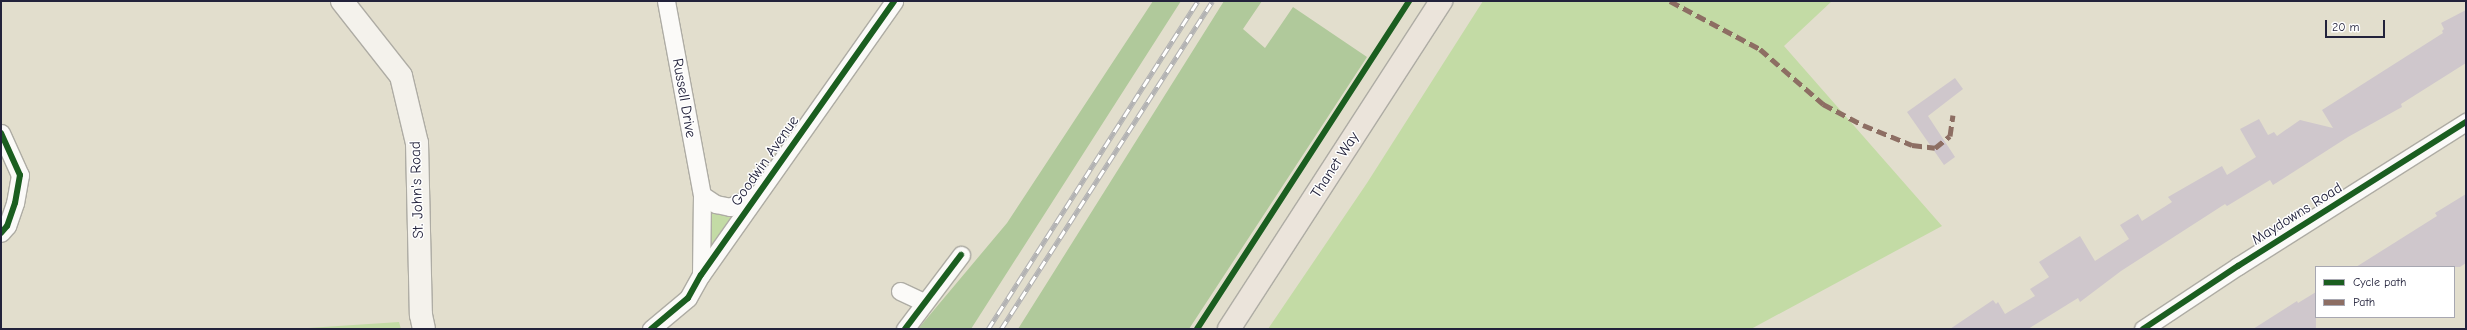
<!DOCTYPE html>
<style>
body{margin:0}
#map{position:relative;width:2467px;height:330px;overflow:hidden;background:#e2decd;font-family:"Comic Neue",sans-serif}
div>[style]{position:absolute}
.green>*{inset:0;background:#c3dba5}
.forest>*{inset:0;background:#b0c99b}
.building>*{inset:0;background:#cfc7cc}
.roads{filter:drop-shadow(1px 0 #aeaca4) drop-shadow(-1px 0 #aeaca4) drop-shadow(0 1px #aeaca4) drop-shadow(0 -1px #aeaca4)}
.street>*{height:17px;margin:-8.5px;padding:0 8.5px;transform-origin:8.5px;border-radius:8.5px;background:#fbfaf8}
.secondary>*{height:22px;margin:-11px;padding:0 11px;transform-origin:11px;border-radius:11px;background:#f4f2ec}
.primary>*{height:22px;margin:-11px;padding:0 11px;transform-origin:11px;border-radius:11px;background:#ebe4db}
.rail>*{height:4.5px;margin-top:-2.25px;transform-origin:0;background:repeating-linear-gradient(90deg,#fff 0 9px,#b2b2b3 0 18px);box-sizing:border-box;border-block:1px solid #b2b2b3}
.quiet>*{height:5px;margin-top:-2.5px;transform-origin:0;background:repeating-linear-gradient(90deg,#8d6e63 0 10px,transparent 0 15px)}
.cycleway>*{height:6px;margin:-3px;padding:0 3px;transform-origin:3px;border-radius:3px;background:#1b5e20}
span{translate:-50% -50%;white-space:nowrap;text-align:center;line-height:1.15;-webkit-text-stroke:3px #fff;paint-order:stroke}
.street-label{font-size:15px;color:#22223b}
.frame{position:absolute;inset:0;border:2px solid #22223b;pointer-events:none}
.legend{position:absolute;left:2315px;top:266px;width:140px;height:52px;box-sizing:border-box;background:#fff;border:1px solid #a7a7b1;margin:0;padding:5px 7px;list-style:none;font-size:12px;color:#22223b}
.legend li{display:flex;align-items:center;gap:8px;height:20px}
.legend b{width:20px;border:1px solid #a7a7b1}
.scale{position:absolute;left:2325px;top:20px;width:60px;height:18px;box-sizing:border-box;border:2px solid #22223b;border-top:0;padding-left:5px;font-size:12px;line-height:14px;white-space:nowrap;color:#22223b;-webkit-text-stroke:3px #fff;paint-order:stroke}
</style>
<div id="map">
<div class="green">
<i style="clip-path:polygon(1483px 1px,1832px 1px,1784px 46px,1942px 226px,1751px 329px,1268px 329px,1367px 183px)"></i>
<i style="clip-path:polygon(757px 194px,701px 275px,702px 195px,716px 204px)"></i>
<i style="clip-path:polygon(399px 322px,401px 329px,293px 329px)"></i>
</div>
<div class="forest">
<i style="clip-path:polygon(1153px 1px,1181px 1px,971px 329px,918px 329px,1007px 223px)"></i>
<i style="clip-path:polygon(1224px 1px,1262px 1px,1243px 29px,1265px 48px,1293px 7px,1367px 57px,1189px 329px,1018px 329px)"></i>
</div>
<div class="building">
<i style="clip-path:polygon(2466px 10px,2466px 63px,2401px 104px,2402px 107px,2348px 137px,2273px 185px,2270px 180px,2227px 206px,2225px 204px,2121px 271px,2080px 302px,2078px 298px,2028px 329px,1950px 329px,1993px 300px,1996px 304px,1998px 302px,2005px 314px,2035px 296px,2030px 289px,2049px 277px,2039px 262px,2080px 236px,2095px 261px,2129px 239px,2120px 225px,2138px 214px,2142px 221px,2172px 202px,2168px 197px,2222px 166px,2227px 175px,2256px 157px,2240px 129px,2259px 119px,2268px 135px,2274px 132px,2277px 136px,2300px 120px,2333px 128px,2322px 110px,2443px 33px,2442px 31px,2444px 29px,2441px 23px)"></i>
<i style="clip-path:polygon(1955px 78px,1963px 89px,1928px 116px,1955px 157px,1944px 165px,1907px 112px)"></i>
<i style="clip-path:polygon(2466px 194px,2466px 263px,2460px 267px,2356px 267px,2437px 216px,2435px 213px)"></i>
<i style="clip-path:polygon(2316px 292px,2316px 329px,2253px 329px,2297px 301px,2298px 303px)"></i>
</div>
<div class="roads">
<div class="street">
<i style="left:666px;top:1px;width:197px;rotate:79.5deg"></i>
<i style="left:702px;top:195px;width:80px;rotate:90.7deg"></i>
<i style="left:1px;top:133px;width:46px;rotate:65.7deg"></i>
<i style="left:20px;top:175px;width:28px;rotate:100deg"></i>
<i style="left:15px;top:203px;width:24px;rotate:109deg"></i>
<i style="left:7px;top:226px;width:9px;rotate:131deg"></i>
<i style="left:702px;top:195px;width:17px;rotate:33deg"></i>
<i style="left:716px;top:204px;width:14px;rotate:12deg"></i>
<i style="left:730px;top:207px;width:30px;rotate:-26deg"></i>
<i style="left:900px;top:291px;width:26px;rotate:25deg"></i>
<i style="left:651px;top:329px;width:48px;rotate:-40deg"></i>
<i style="left:688px;top:298px;width:26px;rotate:-61deg"></i>
<i style="left:701px;top:275px;width:335px;rotate:-54.8deg"></i>
<i style="left:905px;top:329px;width:93px;rotate:-52.9deg"></i>
<i style="left:2143px;top:329px;width:114px;rotate:-33.6deg"></i>
<i style="left:2238px;top:266px;width:270px;rotate:-32.3deg"></i>
</div>
<div class="secondary">
<i style="left:342px;top:1px;width:95px;rotate:51.8deg"></i>
<i style="left:401px;top:76px;width:69px;rotate:76.6deg"></i>
<i style="left:417px;top:143px;width:172px;rotate:88.7deg"></i>
<i style="left:421px;top:315px;width:14px;rotate:78deg"></i>
</div>
<div class="primary">
<i style="left:1229px;top:329px;width:391px;rotate:-57.1deg"></i>
</div>
</div>
<div class="rail">
<i style="left:988px;top:329px;width:389px;rotate:-57.4deg"></i>
<i style="left:1001px;top:329px;width:390px;rotate:-57.2deg"></i>
</div>
<div class="quiet">
<i style="left:1670px;top:1px;width:102px;rotate:28.1deg"></i>
<i style="left:1760px;top:49px;width:84px;rotate:41.1deg"></i>
<i style="left:1823px;top:104px;width:45px;rotate:27.7deg"></i>
<i style="left:1863px;top:125px;width:53px;rotate:22.2deg"></i>
<i style="left:1912px;top:145px;width:23px;rotate:7deg"></i>
<i style="left:1935px;top:148px;width:19px;rotate:-39deg"></i>
<i style="left:1950px;top:136px;width:21px;rotate:-82deg"></i>
</div>
<div class="cycleway">
<i style="left:1px;top:133px;width:46px;rotate:65.7deg"></i>
<i style="left:20px;top:175px;width:28px;rotate:100deg"></i>
<i style="left:15px;top:203px;width:24px;rotate:109deg"></i>
<i style="left:7px;top:226px;width:9px;rotate:131deg"></i>
<i style="left:651px;top:329px;width:48px;rotate:-40deg"></i>
<i style="left:688px;top:298px;width:26px;rotate:-61deg"></i>
<i style="left:701px;top:275px;width:335px;rotate:-54.8deg"></i>
<i style="left:905px;top:329px;width:93px;rotate:-52.9deg"></i>
<i style="left:1197px;top:329px;width:391px;rotate:-57.1deg"></i>
<i style="left:2143px;top:329px;width:114px;rotate:-33.6deg"></i>
<i style="left:2238px;top:266px;width:270px;rotate:-32.3deg"></i>
</div>
<div class="street-label">
<span style="left:684px;top:98px;rotate:80deg">Russell Drive</span>
<span style="left:765px;top:161px;rotate:-55deg">Goodwin Avenue</span>
<span style="left:1335px;top:165px;rotate:-57deg">Thanet Way</span>
<span style="left:417px;top:190px;rotate:-92deg">St. John's Road</span>
<span style="left:2297px;top:214px;rotate:-32deg">Maydowns Road</span>
</div>
<div class="frame"></div>
<ul class="legend">
<li><b style="height:5px;background:#1b5e20"></b>Cycle path</li>
<li><b style="height:5px;background:#8d6e63"></b>Path</li>
</ul>
<div class="scale">20 m</div>
</div>
